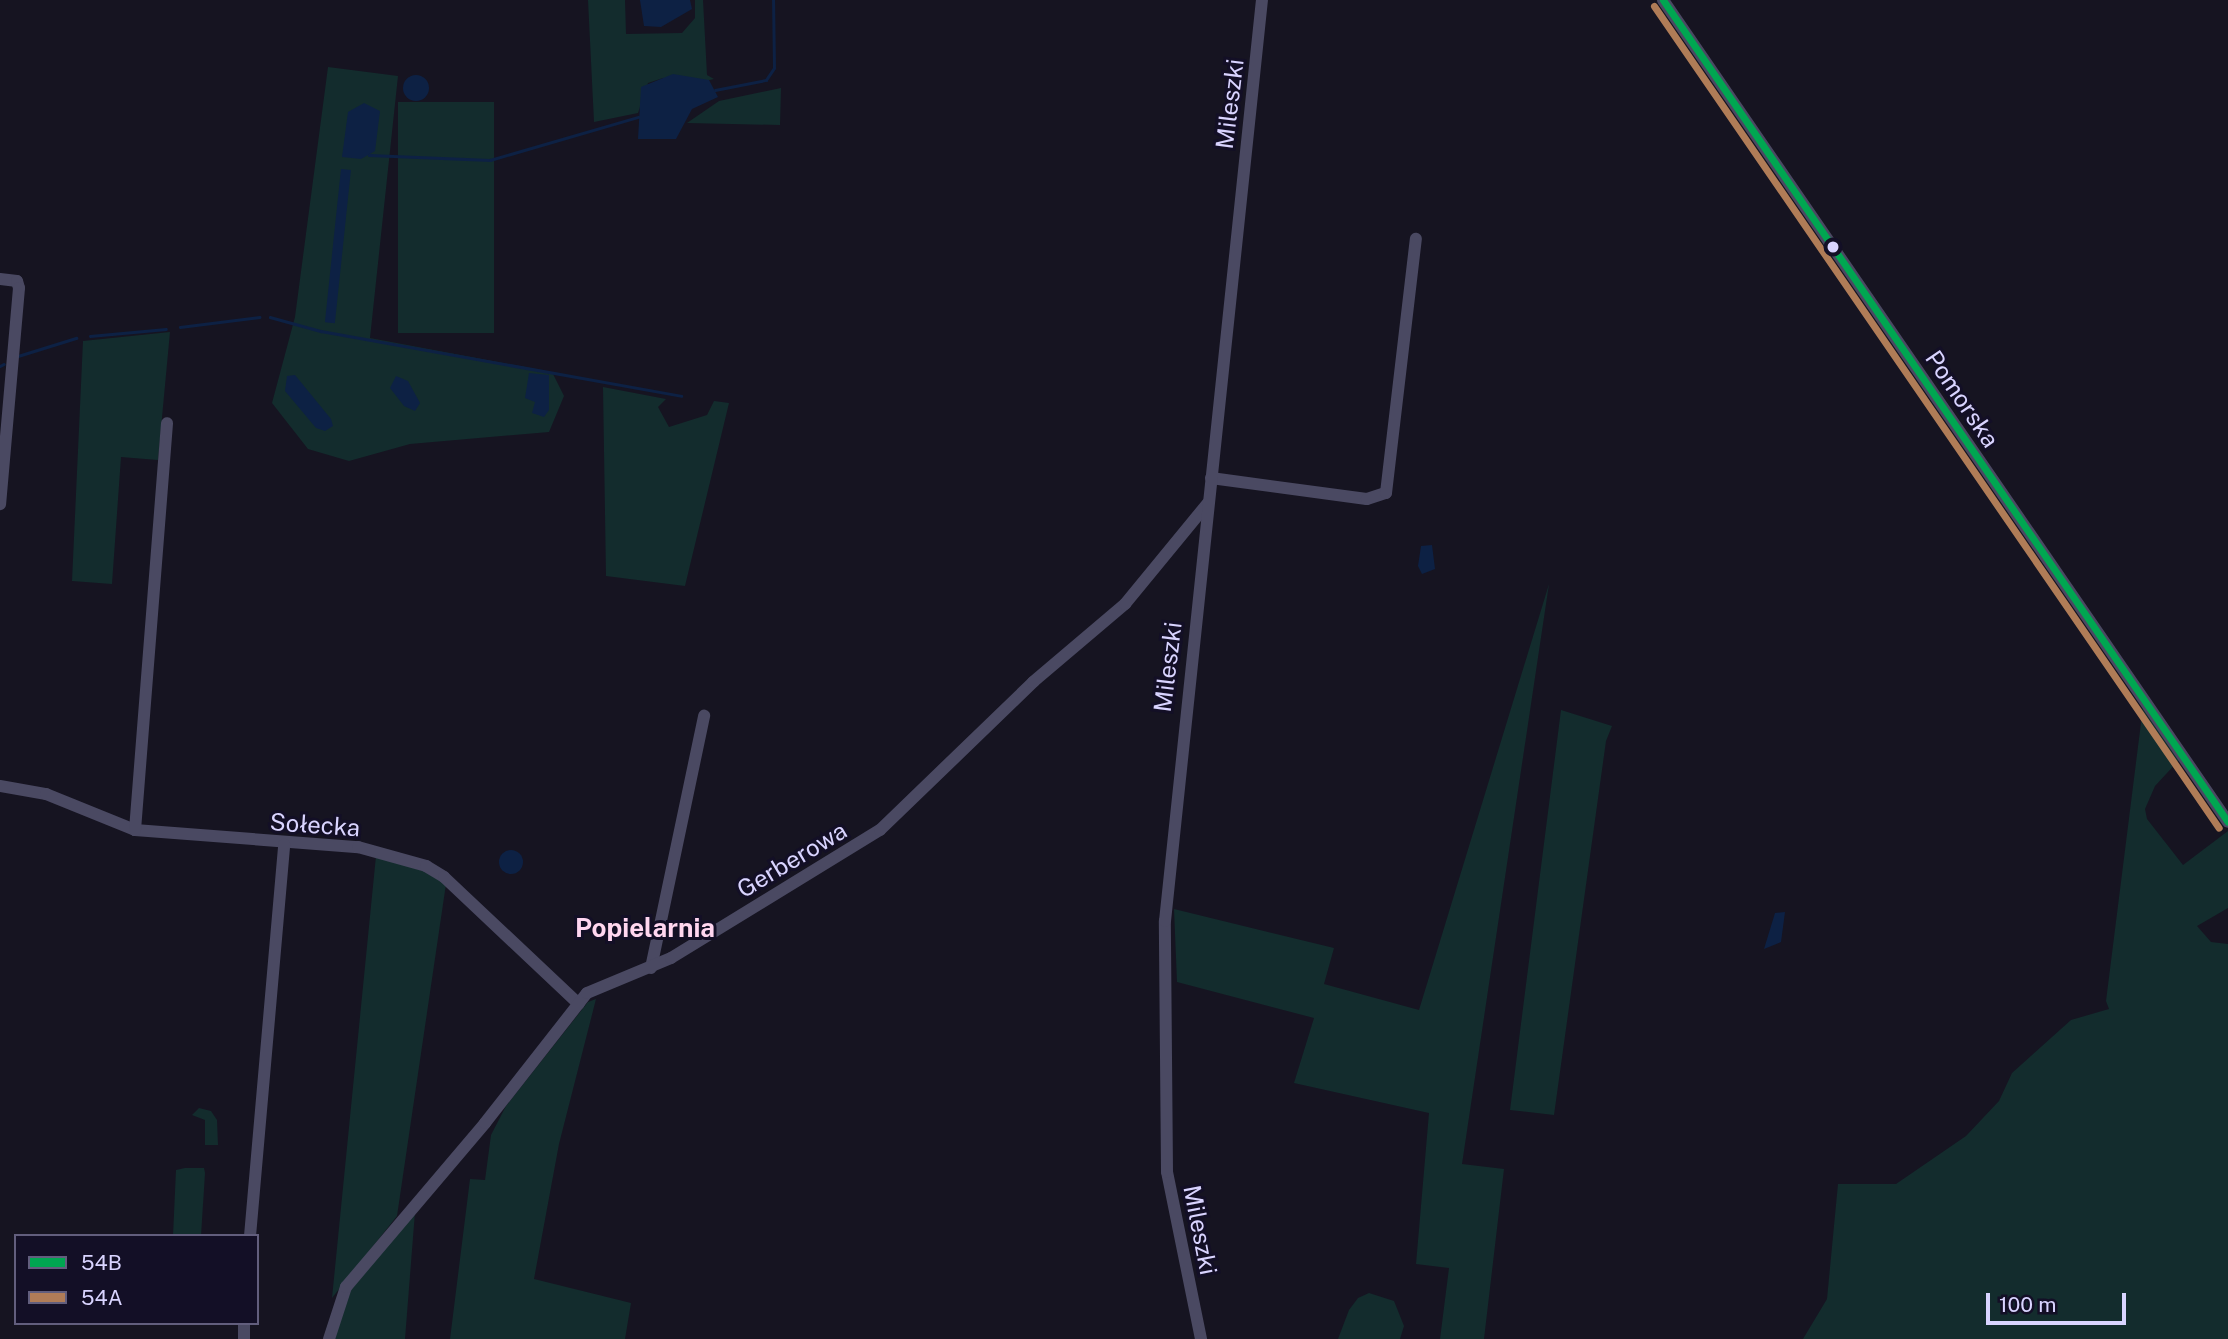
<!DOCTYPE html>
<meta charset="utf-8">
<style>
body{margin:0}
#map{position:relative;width:2228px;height:1339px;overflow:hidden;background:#161421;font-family:"Public Sans",sans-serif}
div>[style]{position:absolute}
.green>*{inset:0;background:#132c2d;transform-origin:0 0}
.water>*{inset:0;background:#0d2144;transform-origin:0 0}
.round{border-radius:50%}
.stream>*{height:2.5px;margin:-1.25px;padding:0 1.25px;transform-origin:1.25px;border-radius:1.25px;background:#0d2144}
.minor>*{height:12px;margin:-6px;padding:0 6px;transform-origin:6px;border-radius:6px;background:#4a4962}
.bus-1>*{height:7px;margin:-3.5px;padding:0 3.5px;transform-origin:3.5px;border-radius:3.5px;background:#00a651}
.bus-2>*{height:7px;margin:-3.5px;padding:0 3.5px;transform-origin:3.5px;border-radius:3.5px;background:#b07c57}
.dots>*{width:19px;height:19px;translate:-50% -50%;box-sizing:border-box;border:4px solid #130f26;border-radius:50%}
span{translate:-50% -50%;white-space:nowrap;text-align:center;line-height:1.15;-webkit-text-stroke:6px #130f26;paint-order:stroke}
.street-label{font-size:24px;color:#d9d4ff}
.neighbourhood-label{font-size:26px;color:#ffd6f0;font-weight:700}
.legend{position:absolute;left:14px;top:1234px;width:245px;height:91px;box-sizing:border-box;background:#130f26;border:2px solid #625e7d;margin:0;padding:9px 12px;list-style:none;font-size:21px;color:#d9d4ff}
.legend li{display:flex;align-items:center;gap:14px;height:35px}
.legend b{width:35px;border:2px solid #625e7d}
.scale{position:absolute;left:1986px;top:1293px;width:140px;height:32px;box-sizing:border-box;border:4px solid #d9d4ff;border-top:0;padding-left:9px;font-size:21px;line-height:24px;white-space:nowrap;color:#d9d4ff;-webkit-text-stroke:5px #130f26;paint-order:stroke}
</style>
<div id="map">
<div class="green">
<i style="clip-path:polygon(588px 0,625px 0,626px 34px,682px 33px,695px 18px,695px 0,703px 0,707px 75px,714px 79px,700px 82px,663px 78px,648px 83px,638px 113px,594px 122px)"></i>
<i style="clip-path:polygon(328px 67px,398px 76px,370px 338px,552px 372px,564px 396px,549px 432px,410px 444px,349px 461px,308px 449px,272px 403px,295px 317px)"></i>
<i style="clip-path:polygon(781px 88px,780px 125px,687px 123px,719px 101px)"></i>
<i style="left:398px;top:102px;width:96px;height:231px"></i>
<i style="clip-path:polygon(170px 332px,158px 460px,121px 457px,112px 584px,72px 581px,83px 341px)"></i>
<i style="clip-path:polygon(603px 387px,666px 399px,658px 407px,669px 427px,707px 415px,714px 401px,729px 403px,685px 586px,606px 576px)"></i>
<i style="clip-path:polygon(1549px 584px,1462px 1164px,1504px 1169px,1484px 1339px,1440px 1339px,1449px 1268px,1416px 1264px,1429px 1113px,1294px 1083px,1314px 1018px,1177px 982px,1174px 909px,1334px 948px,1324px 984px,1419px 1010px)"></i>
<i style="clip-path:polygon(2143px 707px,2179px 760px,2155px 786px,2145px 809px,2147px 819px,2183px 865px,2228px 831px,2228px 908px,2197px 926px,2211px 942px,2228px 944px,2228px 1339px,1803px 1339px,1827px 1299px,1838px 1184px,1896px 1184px,1966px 1136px,1999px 1101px,2012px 1073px,2071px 1020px,2109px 1009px,2106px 1001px)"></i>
<i style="clip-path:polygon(1561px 710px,1612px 726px,1606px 741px,1554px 1115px,1510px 1110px)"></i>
<i style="clip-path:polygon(376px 856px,423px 871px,446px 884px,397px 1216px,332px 1298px)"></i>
<i style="clip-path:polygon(596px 999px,559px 1144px,534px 1279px,631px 1303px,625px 1339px,450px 1339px,470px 1179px,485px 1180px,491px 1135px,506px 1106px,588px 1002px)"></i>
<i style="clip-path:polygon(199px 1108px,211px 1111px,217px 1120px,218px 1145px,205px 1145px,205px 1120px,192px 1115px)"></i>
<i style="clip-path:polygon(185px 1168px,204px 1168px,205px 1173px,201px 1236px,173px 1236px,176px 1170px)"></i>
<i style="clip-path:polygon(415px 1212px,405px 1339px,332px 1339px,341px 1302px)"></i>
<i style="clip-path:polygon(1369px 1293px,1394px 1301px,1404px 1326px,1400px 1339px,1338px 1339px,1349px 1310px,1358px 1298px)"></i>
</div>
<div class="water">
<i style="clip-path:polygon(640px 0,690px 0,692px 9px,661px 27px,644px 26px)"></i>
<i style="clip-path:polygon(673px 74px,709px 80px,718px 97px,692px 109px,676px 139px,638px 139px,641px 87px)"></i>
<i class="round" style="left:403px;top:75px;width:26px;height:26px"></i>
<i style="clip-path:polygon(364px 103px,380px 111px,375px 151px,361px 159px,342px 157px,348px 112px)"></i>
<i style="left:341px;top:169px;width:10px;height:154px;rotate:6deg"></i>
<i style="clip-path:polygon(529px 373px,549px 375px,549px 410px,544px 417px,532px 413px,535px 402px,525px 398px)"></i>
<i style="clip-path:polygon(295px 375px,331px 419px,333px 426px,325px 431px,316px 428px,285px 391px,287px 376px)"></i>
<i style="clip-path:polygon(396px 376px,408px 381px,420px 403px,415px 411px,404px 406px,390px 388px)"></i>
<i style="clip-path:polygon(1432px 545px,1435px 569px,1422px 574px,1418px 566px,1421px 546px)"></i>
<i class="round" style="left:499px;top:850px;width:24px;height:24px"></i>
<i style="clip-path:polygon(1785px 912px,1781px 942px,1764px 949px,1775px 913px)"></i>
</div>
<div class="stream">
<i style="left:715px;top:90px;width:52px;rotate:-11.1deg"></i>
<i style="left:766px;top:80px;width:14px;rotate:-56deg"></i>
<i style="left:774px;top:68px;width:68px;rotate:-90.8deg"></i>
<i style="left:369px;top:155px;width:121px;rotate:2.4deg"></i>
<i style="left:490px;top:160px;width:154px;rotate:-16.2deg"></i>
<i style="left:270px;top:317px;width:53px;rotate:15.4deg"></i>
<i style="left:321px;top:331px;width:366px;rotate:10.2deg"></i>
<i style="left:180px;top:327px;width:80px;rotate:-7.2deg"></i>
<i style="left:90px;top:336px;width:76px;rotate:-5.3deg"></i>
<i style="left:18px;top:356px;width:61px;rotate:-17.2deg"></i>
<i style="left:0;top:366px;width:4px;rotate:-27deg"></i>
</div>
<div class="minor">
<i style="left:1663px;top:0;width:997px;rotate:55.5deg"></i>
<i style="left:0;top:279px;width:17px;rotate:7deg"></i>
<i style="left:17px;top:281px;width:7px;rotate:74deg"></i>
<i style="left:19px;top:288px;width:217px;rotate:95deg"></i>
<i style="left:1211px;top:478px;width:157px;rotate:7.7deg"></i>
<i style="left:1367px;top:499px;width:20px;rotate:-18deg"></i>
<i style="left:1386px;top:493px;width:256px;rotate:-83.3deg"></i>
<i style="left:0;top:786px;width:47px;rotate:9.9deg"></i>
<i style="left:46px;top:794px;width:96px;rotate:22deg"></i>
<i style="left:135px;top:830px;width:224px;rotate:4.4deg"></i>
<i style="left:358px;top:847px;width:71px;rotate:15.6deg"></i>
<i style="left:426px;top:866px;width:21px;rotate:31deg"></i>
<i style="left:444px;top:877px;width:185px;rotate:43.3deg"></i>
<i style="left:135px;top:830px;width:408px;rotate:-85.5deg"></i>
<i style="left:651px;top:968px;width:258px;rotate:-78.1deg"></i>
<i style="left:250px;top:1236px;width:393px;rotate:-85deg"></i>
<i style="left:244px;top:1339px;width:16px;rotate:-90deg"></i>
<i style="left:329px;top:1339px;width:55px;rotate:-71.9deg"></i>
<i style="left:346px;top:1287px;width:215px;rotate:-49.7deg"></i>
<i style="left:485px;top:1123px;width:165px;rotate:-51.9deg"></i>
<i style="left:587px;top:993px;width:91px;rotate:-22.6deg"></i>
<i style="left:671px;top:958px;width:245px;rotate:-31.5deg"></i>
<i style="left:880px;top:830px;width:213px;rotate:-44deg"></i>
<i style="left:1033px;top:682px;width:121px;rotate:-40.3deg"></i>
<i style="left:1125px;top:604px;width:131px;rotate:-50.6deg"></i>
<i style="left:1201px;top:1339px;width:170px;rotate:-101.5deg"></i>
<i style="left:1167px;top:1172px;width:251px;rotate:-90.5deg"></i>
<i style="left:1165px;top:921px;width:926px;rotate:-83.99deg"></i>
</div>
<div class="bus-1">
<i style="left:1663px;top:0;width:997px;rotate:55.5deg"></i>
</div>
<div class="bus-2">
<i style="left:1654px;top:6px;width:997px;rotate:55.5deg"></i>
</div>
<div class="dots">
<i style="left:1833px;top:247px;background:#d9d4ff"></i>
</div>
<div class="street-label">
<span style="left:1230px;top:104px;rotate:-83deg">Mileszki</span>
<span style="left:1962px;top:399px;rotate:56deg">Pomorska</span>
<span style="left:1168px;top:667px;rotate:-83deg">Mileszki</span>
<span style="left:315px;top:825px;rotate:4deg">Sołecka</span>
<span style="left:792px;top:860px;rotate:-31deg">Gerberowa</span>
<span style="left:1200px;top:1230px;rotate:79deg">Mileszki</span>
</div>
<div class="neighbourhood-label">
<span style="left:645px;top:928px">Popielarnia</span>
</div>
<ul class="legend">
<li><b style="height:9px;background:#00a651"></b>54B</li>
<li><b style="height:9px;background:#b07c57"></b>54A</li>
</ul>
<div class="scale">100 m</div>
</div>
